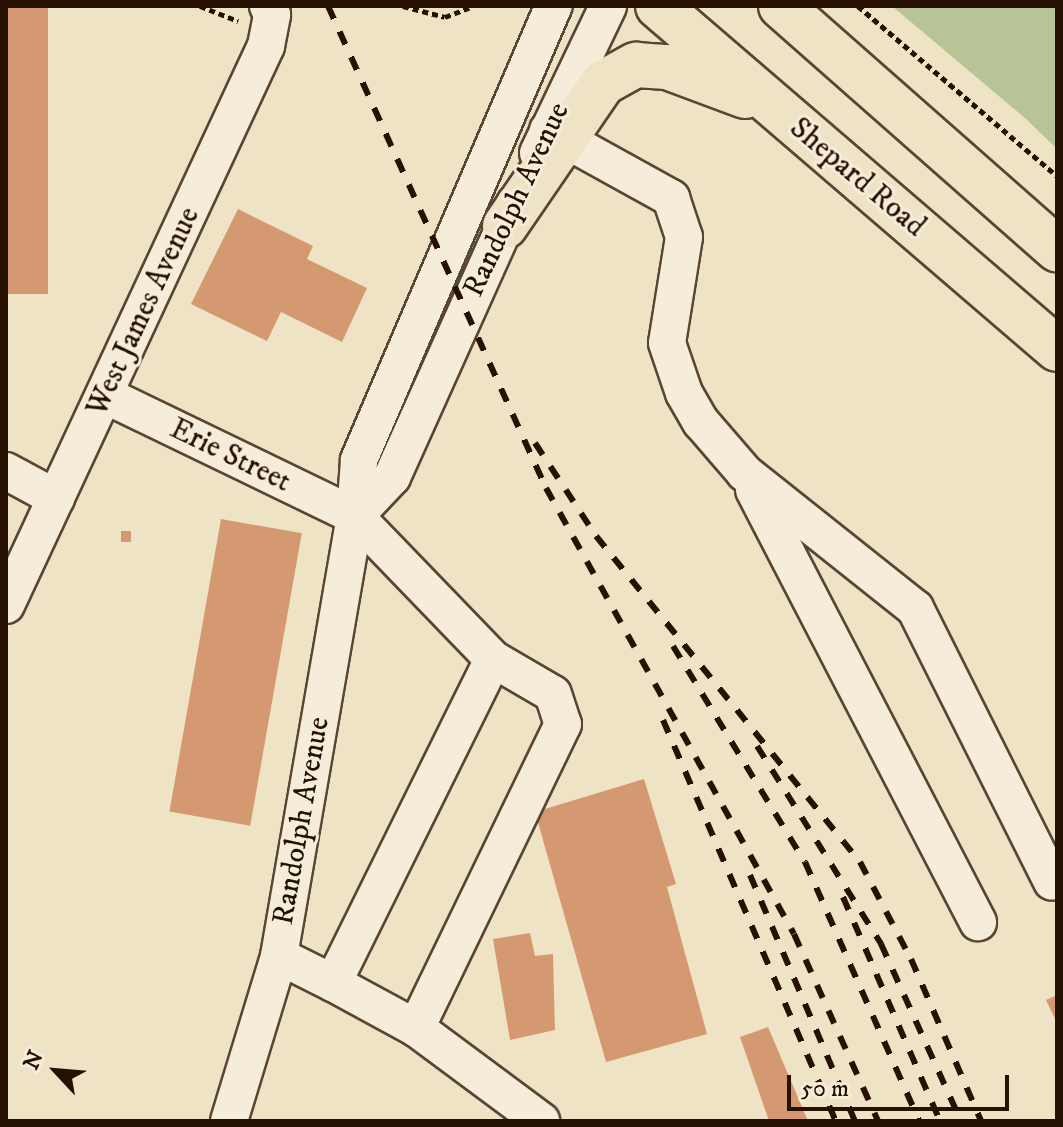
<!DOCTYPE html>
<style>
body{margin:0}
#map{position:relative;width:1063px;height:1127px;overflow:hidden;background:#efe3c6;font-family:"IM FELL DW Pica",serif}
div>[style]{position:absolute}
.green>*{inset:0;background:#b8c496}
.building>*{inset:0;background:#d49970;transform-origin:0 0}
.path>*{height:5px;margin-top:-2.5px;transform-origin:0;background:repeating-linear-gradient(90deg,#261000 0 6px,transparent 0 10px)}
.roads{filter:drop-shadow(2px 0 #584532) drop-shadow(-2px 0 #584532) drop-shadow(0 2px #584532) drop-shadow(0 -2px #584532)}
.minor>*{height:36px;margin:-18px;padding:0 18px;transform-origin:18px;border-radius:18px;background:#f5edda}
.highway>*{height:44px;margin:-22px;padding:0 22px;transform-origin:22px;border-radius:22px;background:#efe3c6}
.rail>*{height:6px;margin-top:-3px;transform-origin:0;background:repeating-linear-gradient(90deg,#261000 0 14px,transparent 0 28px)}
span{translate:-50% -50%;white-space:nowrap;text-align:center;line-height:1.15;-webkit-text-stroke:6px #f5edda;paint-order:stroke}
.street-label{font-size:30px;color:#261000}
.frame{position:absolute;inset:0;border:8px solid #261000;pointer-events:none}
.north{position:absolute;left:16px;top:1031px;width:80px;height:80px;-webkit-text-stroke:6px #f5edda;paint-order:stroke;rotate:296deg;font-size:22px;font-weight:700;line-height:32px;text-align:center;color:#261000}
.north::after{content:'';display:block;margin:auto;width:28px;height:36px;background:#261000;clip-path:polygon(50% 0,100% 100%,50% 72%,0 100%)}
.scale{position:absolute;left:787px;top:1075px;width:222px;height:36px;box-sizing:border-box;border:4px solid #261000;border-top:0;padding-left:10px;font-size:24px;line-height:28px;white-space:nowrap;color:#261000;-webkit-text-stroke:6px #f5edda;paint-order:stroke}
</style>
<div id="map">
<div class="green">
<i style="clip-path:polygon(892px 6px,1057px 6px,1057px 149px,1026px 119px)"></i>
</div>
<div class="building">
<i style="left:6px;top:6px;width:42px;height:288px"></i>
<i style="clip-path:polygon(238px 209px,313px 246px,307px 259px,367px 288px,342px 342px,281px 312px,267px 341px,191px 304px)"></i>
<i style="left:221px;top:519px;width:82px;height:297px;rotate:10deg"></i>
<i style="left:121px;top:531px;width:10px;height:11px"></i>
<i style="clip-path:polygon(644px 779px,676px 884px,667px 887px,707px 1034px,606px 1062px,535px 812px)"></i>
<i style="clip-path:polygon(530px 933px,535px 956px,553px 954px,555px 1030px,510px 1040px,493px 939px)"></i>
<i style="clip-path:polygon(1057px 995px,1057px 1023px,1046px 1000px)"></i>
<i style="clip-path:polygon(768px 1027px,808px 1121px,769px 1121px,740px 1037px)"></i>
</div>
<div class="path">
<i style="left:200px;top:6px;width:41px;rotate:21.5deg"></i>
<i style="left:403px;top:6px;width:43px;rotate:14.7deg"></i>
<i style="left:445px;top:17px;width:30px;rotate:-21deg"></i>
<i style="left:858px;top:6px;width:262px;rotate:40.5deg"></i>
</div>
<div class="roads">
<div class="minor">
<i style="left:548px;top:130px;width:141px;rotate:28.9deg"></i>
<i style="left:671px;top:198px;width:41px;rotate:71.6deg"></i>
<i style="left:684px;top:237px;width:107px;rotate:99.1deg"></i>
<i style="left:667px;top:343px;width:53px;rotate:71.2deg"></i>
<i style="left:684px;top:393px;width:34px;rotate:60deg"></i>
<i style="left:701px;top:422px;width:67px;rotate:49.2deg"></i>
<i style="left:745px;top:473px;width:217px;rotate:38.5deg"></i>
<i style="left:915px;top:608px;width:306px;rotate:63.4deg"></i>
<i style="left:538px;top:153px;width:163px;rotate:-64.5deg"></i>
<i style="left:105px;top:395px;width:278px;rotate:25.8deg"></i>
<i style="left:355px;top:516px;width:199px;rotate:46deg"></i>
<i style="left:493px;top:659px;width:69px;rotate:30.3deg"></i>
<i style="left:553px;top:694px;width:32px;rotate:72deg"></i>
<i style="left:563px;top:724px;width:338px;rotate:115.8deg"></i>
<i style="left:6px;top:471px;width:57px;rotate:28.4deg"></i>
<i style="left:754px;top:490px;width:487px;rotate:62.6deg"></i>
<i style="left:355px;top:516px;width:54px;rotate:-46.5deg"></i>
<i style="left:392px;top:477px;width:300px;rotate:-65.8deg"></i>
<i style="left:6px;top:605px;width:617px;rotate:-65.06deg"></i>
<i style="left:266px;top:46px;width:32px;rotate:-79deg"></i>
<i style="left:272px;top:15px;width:10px;rotate:-114deg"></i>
<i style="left:279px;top:956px;width:60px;rotate:26.6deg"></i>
<i style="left:333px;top:983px;width:361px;rotate:-63.7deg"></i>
<i style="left:333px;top:983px;width:94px;rotate:28.5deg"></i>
<i style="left:416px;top:1028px;width:156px;rotate:36.6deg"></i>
<i style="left:229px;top:1121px;width:172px;rotate:-73.1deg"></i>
<i style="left:279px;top:956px;width:447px;rotate:-80.2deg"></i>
<i style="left:355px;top:516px;width:56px;rotate:-85.9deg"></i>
<i style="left:359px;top:460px;width:494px;rotate:-66.8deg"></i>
</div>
<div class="highway">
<i style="left:658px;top:6px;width:526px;rotate:40.68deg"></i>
<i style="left:781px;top:6px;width:368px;rotate:41.4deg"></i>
<i style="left:505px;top:226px;width:173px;rotate:-55.6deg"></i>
<i style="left:603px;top:83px;width:38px;rotate:-29deg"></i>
<i style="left:636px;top:65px;width:31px;rotate:4deg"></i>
<i style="left:667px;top:67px;width:83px;rotate:20.4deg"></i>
</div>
</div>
<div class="rail">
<i style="left:328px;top:6px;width:529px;rotate:65.66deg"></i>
<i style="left:546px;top:488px;width:510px;rotate:60.92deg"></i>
<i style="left:794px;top:934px;width:205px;rotate:65.8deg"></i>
<i style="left:535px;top:443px;width:111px;rotate:56.7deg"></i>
<i style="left:596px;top:536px;width:419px;rotate:51deg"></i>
<i style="left:860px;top:862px;width:110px;rotate:62.3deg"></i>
<i style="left:911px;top:959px;width:176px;rotate:66.6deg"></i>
<i style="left:673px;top:646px;width:253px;rotate:58.6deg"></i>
<i style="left:805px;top:862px;width:283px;rotate:66.2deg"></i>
<i style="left:663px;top:720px;width:437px;rotate:66.7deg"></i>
<i style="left:757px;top:746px;width:234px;rotate:57.9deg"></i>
<i style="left:881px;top:944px;width:194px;rotate:65.7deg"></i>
<i style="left:750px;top:875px;width:267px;rotate:66.9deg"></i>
<i style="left:843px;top:897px;width:244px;rotate:66.6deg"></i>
</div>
<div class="street-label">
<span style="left:857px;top:178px;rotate:40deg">Shepard Road</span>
<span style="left:517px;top:200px;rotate:-65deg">Randolph Avenue</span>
<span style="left:144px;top:312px;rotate:-65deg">West James Avenue</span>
<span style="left:230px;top:456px;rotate:26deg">Erie Street</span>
<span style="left:302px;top:821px;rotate:-80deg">Randolph Avenue</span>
</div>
<div class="frame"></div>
<div class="north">N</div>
<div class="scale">50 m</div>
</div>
